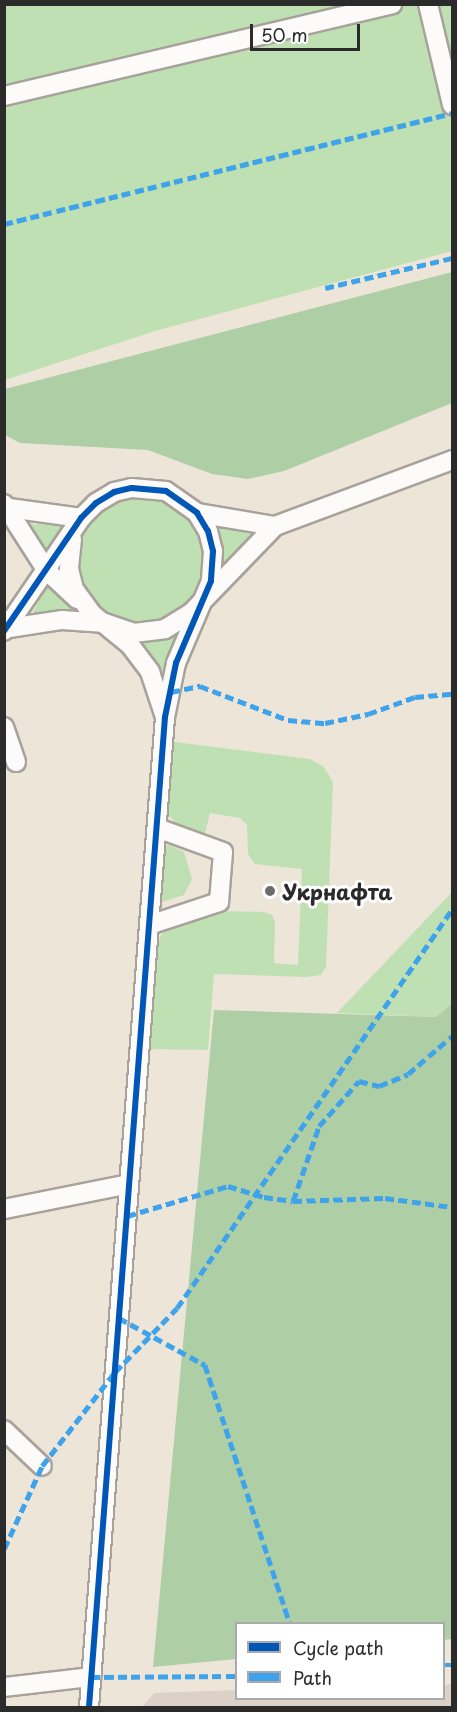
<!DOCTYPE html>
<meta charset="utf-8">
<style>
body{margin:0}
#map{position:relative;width:457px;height:1712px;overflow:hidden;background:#eee5d9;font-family:"Playpen Sans",sans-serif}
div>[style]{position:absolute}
.industrial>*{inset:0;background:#dcd1c8}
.green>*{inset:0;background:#bfe0b2}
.round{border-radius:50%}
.forest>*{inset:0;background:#aecea6}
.roads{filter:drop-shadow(2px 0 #a8a29b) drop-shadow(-2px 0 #a8a29b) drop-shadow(0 2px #a8a29b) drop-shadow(0 -2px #a8a29b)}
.minor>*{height:18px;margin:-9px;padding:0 9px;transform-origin:9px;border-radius:9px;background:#fcfbf9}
.quiet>*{height:4.5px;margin-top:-2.25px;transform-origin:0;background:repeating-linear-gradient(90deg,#3ea3eb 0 9px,transparent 0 13.5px)}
.cycleway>*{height:6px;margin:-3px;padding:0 3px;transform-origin:3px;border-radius:3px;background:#0057b8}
.dots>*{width:16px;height:16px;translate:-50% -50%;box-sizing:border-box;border:3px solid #fff;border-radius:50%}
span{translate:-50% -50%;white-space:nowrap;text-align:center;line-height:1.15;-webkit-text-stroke:6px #fff;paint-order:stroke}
.poi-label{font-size:21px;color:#2b2b2b;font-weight:700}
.left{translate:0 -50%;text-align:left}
.frame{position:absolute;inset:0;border:6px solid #2b2b2b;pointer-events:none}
.legend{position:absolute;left:235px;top:1622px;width:210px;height:78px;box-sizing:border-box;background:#fff;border:2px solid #aaa;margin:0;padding:8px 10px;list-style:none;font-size:18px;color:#2b2b2b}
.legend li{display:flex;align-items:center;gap:12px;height:30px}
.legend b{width:30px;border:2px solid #aaa}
.scale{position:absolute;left:250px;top:24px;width:110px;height:27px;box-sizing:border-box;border:3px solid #2b2b2b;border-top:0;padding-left:8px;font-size:18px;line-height:21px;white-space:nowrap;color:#2b2b2b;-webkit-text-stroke:4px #fff;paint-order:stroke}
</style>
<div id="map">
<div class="industrial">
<i style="clip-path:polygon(452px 1684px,452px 1707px,142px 1707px,154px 1693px,236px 1690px,237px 1698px,444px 1698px,444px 1685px)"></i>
</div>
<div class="green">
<i style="clip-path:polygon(4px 5px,452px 5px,452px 251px,155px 331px,5px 380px)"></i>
<i class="round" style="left:76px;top:495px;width:130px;height:130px"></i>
<i style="clip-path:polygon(24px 524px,64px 525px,47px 553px)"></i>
<i style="clip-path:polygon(215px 527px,257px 532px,223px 565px)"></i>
<i style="clip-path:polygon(49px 582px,72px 609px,31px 616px)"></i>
<i style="clip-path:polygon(181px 634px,165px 681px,142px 643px)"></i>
<i style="clip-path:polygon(167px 741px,310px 759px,324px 767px,333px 782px,326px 967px,321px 975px,306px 977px,214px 974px,208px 1050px,143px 1049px,156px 945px,162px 934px,169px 927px,211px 911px,264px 912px,272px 915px,275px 922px,274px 963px,298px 965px,302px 869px,255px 864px,248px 854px,247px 825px,240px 818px,210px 813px,203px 841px,182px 832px,167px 812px)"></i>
<i style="clip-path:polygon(170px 845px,184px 852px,192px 879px,184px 895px,162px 902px,155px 898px,158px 847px)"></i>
<i style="clip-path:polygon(452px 892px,452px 1004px,436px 1017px,337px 1013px)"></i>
</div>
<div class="forest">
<i style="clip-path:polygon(452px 272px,452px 403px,284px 471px,248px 479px,212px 474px,148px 450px,20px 443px,5px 435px,5px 389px)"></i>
<i style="clip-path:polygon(452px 1004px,452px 1639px,444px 1640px,444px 1624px,237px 1624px,236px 1659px,153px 1667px,214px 1010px,436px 1017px)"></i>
</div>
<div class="roads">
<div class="minor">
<i style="left:428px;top:4px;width:104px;rotate:76.6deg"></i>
<i style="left:4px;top:96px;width:399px;rotate:-13.3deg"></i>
<i style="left:4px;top:504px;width:80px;rotate:57.3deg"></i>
<i style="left:47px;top:571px;width:41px;rotate:43deg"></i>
<i style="left:9px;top:508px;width:73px;rotate:7.9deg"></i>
<i style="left:197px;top:513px;width:79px;rotate:9.5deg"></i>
<i style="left:72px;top:539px;width:30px;rotate:96deg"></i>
<i style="left:69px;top:569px;width:21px;rotate:76deg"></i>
<i style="left:74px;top:589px;width:31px;rotate:54deg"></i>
<i style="left:92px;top:614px;width:49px;rotate:39.2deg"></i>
<i style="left:130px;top:645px;width:34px;rotate:53deg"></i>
<i style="left:150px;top:672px;width:47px;rotate:71.6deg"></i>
<i style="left:9px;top:628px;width:54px;rotate:-8.6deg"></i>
<i style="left:62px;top:620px;width:43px;rotate:4deg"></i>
<i style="left:105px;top:623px;width:31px;rotate:19deg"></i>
<i style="left:134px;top:633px;width:31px;rotate:-7deg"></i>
<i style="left:165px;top:629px;width:31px;rotate:-32deg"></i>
<i style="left:191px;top:613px;width:121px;rotate:-46deg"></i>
<i style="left:275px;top:526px;width:189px;rotate:-20.4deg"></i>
<i style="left:4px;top:631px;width:137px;rotate:-55.7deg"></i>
<i style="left:81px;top:518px;width:21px;rotate:-45deg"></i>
<i style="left:96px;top:503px;width:21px;rotate:-31deg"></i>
<i style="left:114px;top:492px;width:18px;rotate:-13deg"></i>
<i style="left:132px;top:488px;width:34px;rotate:5deg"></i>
<i style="left:166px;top:491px;width:38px;rotate:35deg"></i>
<i style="left:197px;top:513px;width:21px;rotate:59deg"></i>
<i style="left:208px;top:531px;width:21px;rotate:76deg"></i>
<i style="left:213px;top:551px;width:30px;rotate:94deg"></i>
<i style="left:211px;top:581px;width:89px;rotate:113.1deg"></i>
<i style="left:176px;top:663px;width:55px;rotate:101.5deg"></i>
<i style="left:165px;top:717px;width:994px;rotate:94.39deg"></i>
<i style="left:4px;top:727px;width:37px;rotate:71deg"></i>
<i style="left:149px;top:925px;width:74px;rotate:-18.2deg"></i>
<i style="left:219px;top:902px;width:50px;rotate:-85.4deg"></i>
<i style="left:223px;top:852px;width:70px;rotate:-160deg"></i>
<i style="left:4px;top:1209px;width:127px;rotate:-11.3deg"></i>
<i style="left:4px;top:1430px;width:52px;rotate:43.5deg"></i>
<i style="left:4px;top:1687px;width:88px;rotate:-6.6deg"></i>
</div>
</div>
<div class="quiet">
<i style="left:4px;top:224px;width:462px;rotate:-13.9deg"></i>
<i style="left:325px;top:288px;width:130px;rotate:-13.3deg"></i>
<i style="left:171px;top:692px;width:30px;rotate:-12deg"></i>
<i style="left:200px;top:686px;width:94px;rotate:21.1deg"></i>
<i style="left:288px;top:720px;width:37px;rotate:5deg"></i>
<i style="left:325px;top:723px;width:44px;rotate:-11.8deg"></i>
<i style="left:368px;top:714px;width:50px;rotate:-19.9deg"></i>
<i style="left:415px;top:697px;width:37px;rotate:-5deg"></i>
<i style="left:293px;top:1201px;width:92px;rotate:-1.9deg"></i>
<i style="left:385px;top:1198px;width:68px;rotate:7.7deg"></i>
<i style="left:127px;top:1216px;width:105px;rotate:-16.5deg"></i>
<i style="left:228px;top:1186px;width:38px;rotate:17deg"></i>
<i style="left:264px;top:1197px;width:29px;rotate:8deg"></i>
<i style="left:293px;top:1201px;width:79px;rotate:-70.9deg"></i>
<i style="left:319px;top:1126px;width:60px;rotate:-48.4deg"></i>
<i style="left:359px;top:1081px;width:21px;rotate:14deg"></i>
<i style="left:379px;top:1086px;width:31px;rotate:-22deg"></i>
<i style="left:408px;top:1074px;width:58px;rotate:-40.8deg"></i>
<i style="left:119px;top:1318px;width:98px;rotate:28.7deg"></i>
<i style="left:205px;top:1365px;width:273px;rotate:71.8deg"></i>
<i style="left:4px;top:1549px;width:91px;rotate:-65.4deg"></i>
<i style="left:42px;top:1466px;width:119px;rotate:-52.2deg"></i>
<i style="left:115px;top:1372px;width:89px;rotate:-45.9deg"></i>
<i style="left:177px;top:1308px;width:484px;rotate:-55.4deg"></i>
<i style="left:444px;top:1665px;width:8px"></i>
<i style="left:91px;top:1677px;width:146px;rotate:-0.4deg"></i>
</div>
<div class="cycleway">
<i style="left:4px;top:631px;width:137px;rotate:-55.7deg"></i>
<i style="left:81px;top:518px;width:21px;rotate:-45deg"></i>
<i style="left:96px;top:503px;width:21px;rotate:-31deg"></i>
<i style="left:114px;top:492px;width:18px;rotate:-13deg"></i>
<i style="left:132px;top:488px;width:34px;rotate:5deg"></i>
<i style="left:166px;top:491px;width:38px;rotate:35deg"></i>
<i style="left:197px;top:513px;width:21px;rotate:59deg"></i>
<i style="left:208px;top:531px;width:21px;rotate:76deg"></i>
<i style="left:213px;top:551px;width:30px;rotate:94deg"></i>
<i style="left:211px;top:581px;width:89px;rotate:113.1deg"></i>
<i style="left:176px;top:663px;width:55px;rotate:101.5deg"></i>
<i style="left:165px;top:717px;width:994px;rotate:94.39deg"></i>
</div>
<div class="dots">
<i style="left:270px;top:891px;background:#6f6c68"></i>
</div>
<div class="poi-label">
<span class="left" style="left:282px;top:891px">Укрнафта</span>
</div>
<div class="frame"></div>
<ul class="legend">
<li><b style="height:8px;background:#0057b8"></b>Cycle path</li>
<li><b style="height:8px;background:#3ea3eb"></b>Path</li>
</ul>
<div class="scale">50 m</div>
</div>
